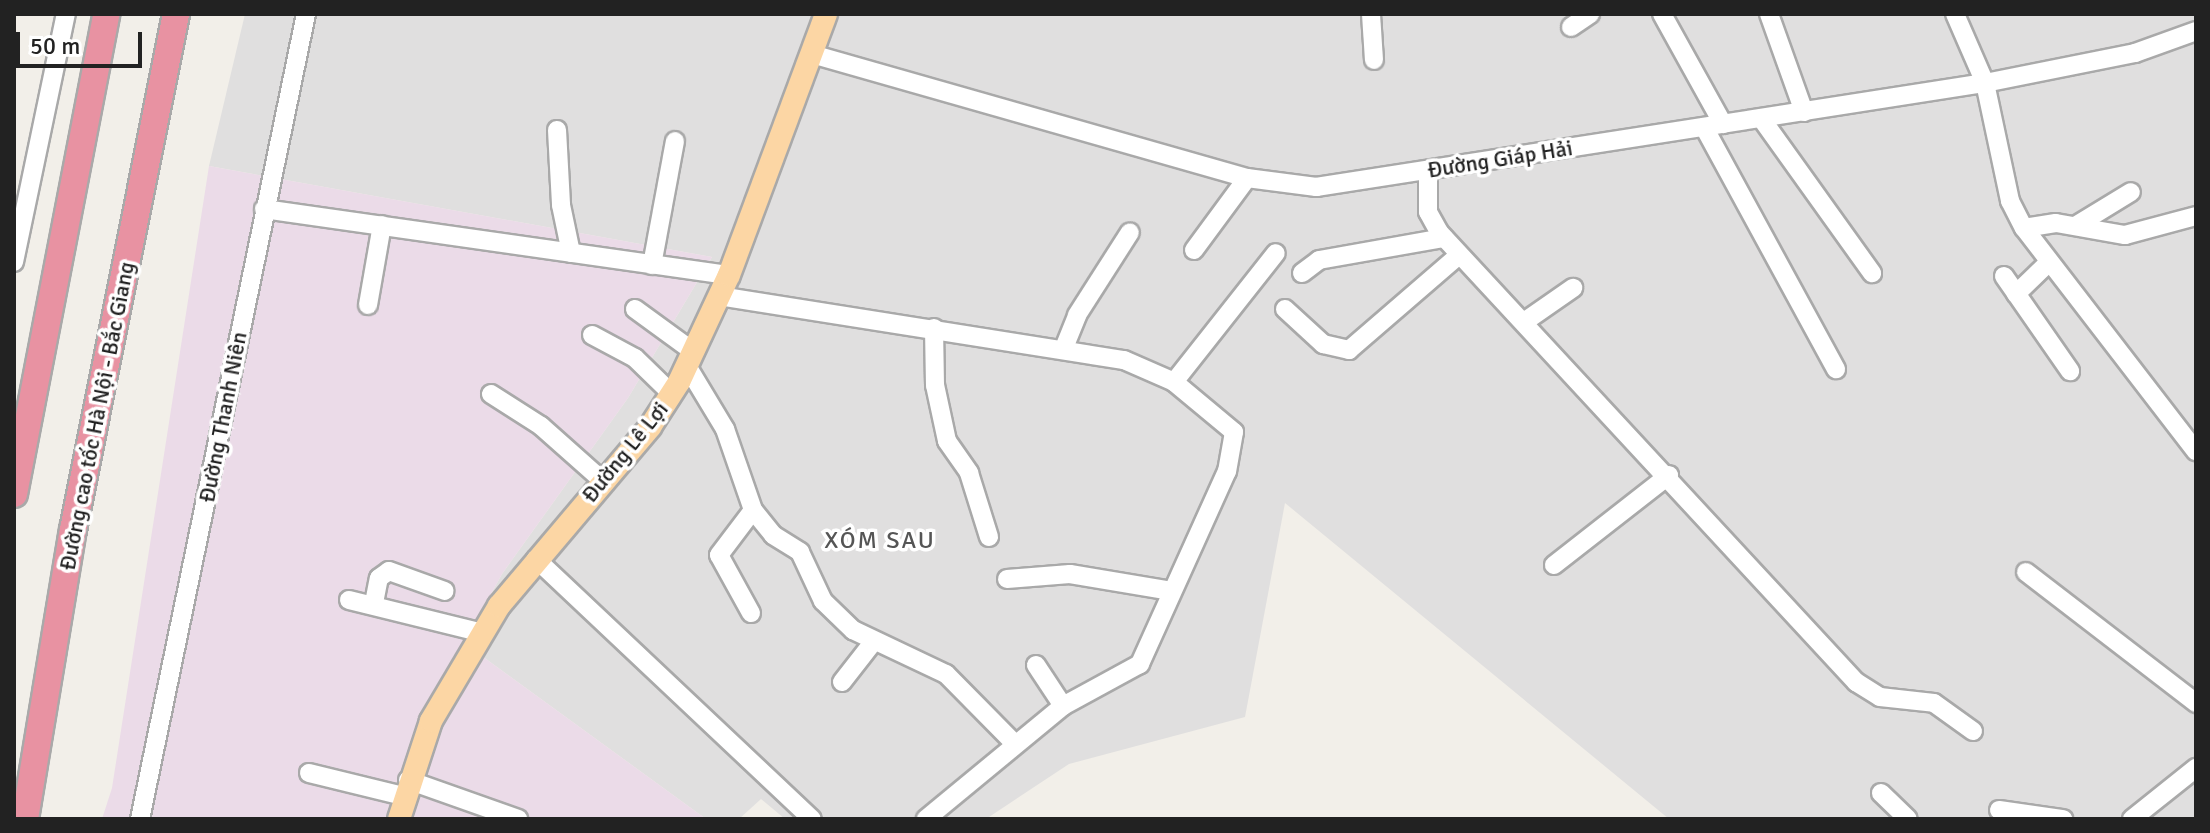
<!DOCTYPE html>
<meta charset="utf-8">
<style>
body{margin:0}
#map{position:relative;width:2210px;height:833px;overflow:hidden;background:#f2efe9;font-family:Signika,sans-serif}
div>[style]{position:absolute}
.residential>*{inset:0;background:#e0dfdf}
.industrial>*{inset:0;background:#ebdbe8}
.roads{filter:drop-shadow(2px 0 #a9a9a9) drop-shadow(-2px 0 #a9a9a9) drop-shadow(0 2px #a9a9a9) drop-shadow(0 -2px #a9a9a9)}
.minor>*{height:18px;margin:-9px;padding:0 9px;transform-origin:9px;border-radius:9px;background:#fff}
.major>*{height:22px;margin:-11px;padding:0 11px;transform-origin:11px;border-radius:11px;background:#fcd6a4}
.highway>*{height:26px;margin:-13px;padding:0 13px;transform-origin:13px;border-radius:13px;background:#e892a2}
span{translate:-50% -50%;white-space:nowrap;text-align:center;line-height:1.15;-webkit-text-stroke:7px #fff;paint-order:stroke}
.street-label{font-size:22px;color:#222}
.neighbourhood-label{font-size:24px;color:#555;letter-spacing:2px}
.frame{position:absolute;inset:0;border:16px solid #222;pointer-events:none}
.scale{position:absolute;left:16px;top:32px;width:126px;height:36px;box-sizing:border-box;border:4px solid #222;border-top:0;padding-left:10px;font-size:24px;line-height:28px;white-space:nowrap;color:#222;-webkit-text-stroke:6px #fff;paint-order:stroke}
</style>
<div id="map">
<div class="residential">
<i style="clip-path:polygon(245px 14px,2196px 14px,2196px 819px,1669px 819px,1285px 503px,1245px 717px,1069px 764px,986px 819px,785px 819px,761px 799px,739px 819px,706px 819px,464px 643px,502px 574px,628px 398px,712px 257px,209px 166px)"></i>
</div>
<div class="industrial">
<i style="clip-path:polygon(209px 166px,712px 257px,628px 398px,502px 574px,464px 643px,706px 819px,102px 819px,112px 788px)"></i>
</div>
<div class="roads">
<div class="minor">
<i style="left:1371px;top:14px;width:46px;rotate:86.3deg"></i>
<i style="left:1662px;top:14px;width:126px;rotate:61deg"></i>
<i style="left:1769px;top:14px;width:104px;rotate:70.3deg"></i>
<i style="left:1955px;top:14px;width:75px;rotate:66.5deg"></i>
<i style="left:1985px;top:83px;width:121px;rotate:78deg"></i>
<i style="left:2010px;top:201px;width:30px;rotate:63deg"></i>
<i style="left:2024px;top:228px;width:282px;rotate:52.4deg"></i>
<i style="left:1571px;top:27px;width:23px;rotate:-34deg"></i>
<i style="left:812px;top:54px;width:452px;rotate:15.9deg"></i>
<i style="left:1247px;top:178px;width:70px;rotate:7.4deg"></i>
<i style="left:1316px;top:187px;width:677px;rotate:-8.84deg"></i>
<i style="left:1985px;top:83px;width:153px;rotate:-11.3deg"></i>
<i style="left:2135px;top:53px;width:65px;rotate:-19.8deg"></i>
<i style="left:1761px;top:118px;width:191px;rotate:54.4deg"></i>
<i style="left:1704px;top:127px;width:276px;rotate:61.4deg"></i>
<i style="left:557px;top:130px;width:75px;rotate:86.9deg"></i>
<i style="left:561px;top:205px;width:49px;rotate:78.2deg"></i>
<i style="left:1428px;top:171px;width:41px;rotate:90deg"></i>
<i style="left:1428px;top:212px;width:23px;rotate:61deg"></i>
<i style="left:1439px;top:232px;width:614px;rotate:47.18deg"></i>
<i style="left:1856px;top:682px;width:28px;rotate:32deg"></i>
<i style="left:1880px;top:697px;width:54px;rotate:6.3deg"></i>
<i style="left:1934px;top:703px;width:48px;rotate:35.7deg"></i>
<i style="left:264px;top:209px;width:470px;rotate:8.1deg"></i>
<i style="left:2077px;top:225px;width:63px;rotate:-31.4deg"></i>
<i style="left:2024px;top:228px;width:32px;rotate:-9deg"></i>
<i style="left:2056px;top:223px;width:70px;rotate:9.9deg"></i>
<i style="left:2125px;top:235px;width:73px;rotate:-15deg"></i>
<i style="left:1194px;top:250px;width:89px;rotate:-53.6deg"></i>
<i style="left:14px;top:262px;width:253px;rotate:-78.2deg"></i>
<i style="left:652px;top:265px;width:126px;rotate:-79.5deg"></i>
<i style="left:1302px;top:273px;width:21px;rotate:-37deg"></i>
<i style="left:1319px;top:260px;width:127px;rotate:-10deg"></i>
<i style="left:2004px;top:276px;width:116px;rotate:55.2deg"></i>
<i style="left:2016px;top:294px;width:45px;rotate:-44.1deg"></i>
<i style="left:719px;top:296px;width:410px;rotate:9deg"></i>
<i style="left:1124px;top:360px;width:55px;rotate:23.7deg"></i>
<i style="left:1174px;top:382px;width:78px;rotate:39.8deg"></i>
<i style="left:1234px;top:432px;width:40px;rotate:100deg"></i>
<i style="left:1227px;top:471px;width:212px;rotate:114.3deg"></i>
<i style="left:1140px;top:664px;width:88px;rotate:151.4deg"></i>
<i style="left:1063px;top:706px;width:178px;rotate:140.5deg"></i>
<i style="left:368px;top:305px;width:81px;rotate:-80.1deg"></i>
<i style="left:635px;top:309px;width:73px;rotate:36.1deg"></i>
<i style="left:1285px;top:309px;width:52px;rotate:42.6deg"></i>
<i style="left:1323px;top:344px;width:27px;rotate:13deg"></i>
<i style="left:1349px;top:350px;width:145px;rotate:-40.8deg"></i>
<i style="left:1524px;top:322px;width:60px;rotate:-34.8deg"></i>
<i style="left:934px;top:328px;width:57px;rotate:89deg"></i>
<i style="left:935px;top:385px;width:57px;rotate:77.9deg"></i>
<i style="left:947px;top:441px;width:39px;rotate:55deg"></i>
<i style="left:969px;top:473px;width:67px;rotate:72.6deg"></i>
<i style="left:592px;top:335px;width:49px;rotate:28.1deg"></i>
<i style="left:635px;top:358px;width:52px;rotate:44.2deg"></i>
<i style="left:1064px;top:348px;width:35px;rotate:-68deg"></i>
<i style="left:1077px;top:315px;width:98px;rotate:-57.4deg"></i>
<i style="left:687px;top:366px;width:74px;rotate:58.9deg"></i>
<i style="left:725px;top:429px;width:86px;rotate:70.9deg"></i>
<i style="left:753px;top:510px;width:32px;rotate:51deg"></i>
<i style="left:773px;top:535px;width:32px;rotate:32deg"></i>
<i style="left:800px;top:552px;width:54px;rotate:64.9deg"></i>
<i style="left:823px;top:601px;width:42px;rotate:44deg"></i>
<i style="left:853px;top:630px;width:103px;rotate:25.3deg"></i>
<i style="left:946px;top:674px;width:98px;rotate:45.4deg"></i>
<i style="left:1174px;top:382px;width:164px;rotate:-51.7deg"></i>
<i style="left:491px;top:394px;width:59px;rotate:32.6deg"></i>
<i style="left:541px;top:426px;width:83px;rotate:41.6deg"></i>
<i style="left:536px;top:559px;width:379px;rotate:43.3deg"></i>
<i style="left:1554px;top:565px;width:146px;rotate:-38deg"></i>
<i style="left:2026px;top:572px;width:215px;rotate:37.6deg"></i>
<i style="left:1007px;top:579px;width:63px;rotate:-4.5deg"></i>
<i style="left:1070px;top:574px;width:103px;rotate:9.5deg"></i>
<i style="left:349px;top:600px;width:138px;rotate:13.8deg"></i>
<i style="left:374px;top:603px;width:25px;rotate:-79deg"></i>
<i style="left:379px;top:578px;width:12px;rotate:-35deg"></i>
<i style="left:389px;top:571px;width:59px;rotate:19.7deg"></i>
<i style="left:751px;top:613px;width:66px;rotate:-118.9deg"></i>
<i style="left:719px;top:555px;width:56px;rotate:-52.9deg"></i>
<i style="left:1036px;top:665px;width:49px;rotate:56.6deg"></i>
<i style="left:842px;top:682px;width:52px;rotate:-52deg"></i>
<i style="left:309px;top:773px;width:97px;rotate:13.7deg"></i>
<i style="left:408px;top:780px;width:117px;rotate:19.5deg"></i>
<i style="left:1881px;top:793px;width:37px;rotate:44deg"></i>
<i style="left:1999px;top:810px;width:65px;rotate:8deg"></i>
<i style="left:140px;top:819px;width:822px;rotate:-78.35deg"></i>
<i style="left:2132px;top:819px;width:82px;rotate:-38.6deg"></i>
</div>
<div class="major">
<i style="left:399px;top:819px;width:103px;rotate:-71.9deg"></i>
<i style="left:431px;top:721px;width:134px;rotate:-59.4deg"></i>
<i style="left:499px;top:606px;width:234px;rotate:-49.8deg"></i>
<i style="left:650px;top:427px;width:54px;rotate:-57.2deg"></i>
<i style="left:679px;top:382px;width:118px;rotate:-65deg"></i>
<i style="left:729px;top:275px;width:278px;rotate:-69.6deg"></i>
</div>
<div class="highway">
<i style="left:14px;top:494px;width:489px;rotate:-79.1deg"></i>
<i style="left:25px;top:819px;width:293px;rotate:-80.6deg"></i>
<i style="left:73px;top:530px;width:526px;rotate:-78.71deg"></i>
</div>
</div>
<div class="street-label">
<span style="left:1500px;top:159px;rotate:-9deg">Đường Giáp Hải</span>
<span style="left:97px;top:416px;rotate:-79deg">Đường cao tốc Hà Nội - Bắc Giang</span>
<span style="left:223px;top:417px;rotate:-79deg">Đường Thanh Niên</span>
<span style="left:625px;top:452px;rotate:-51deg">Đường Lê Lợi</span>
</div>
<div class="neighbourhood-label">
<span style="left:880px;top:541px">XÓM SAU</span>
</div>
<div class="frame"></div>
<div class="scale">50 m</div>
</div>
